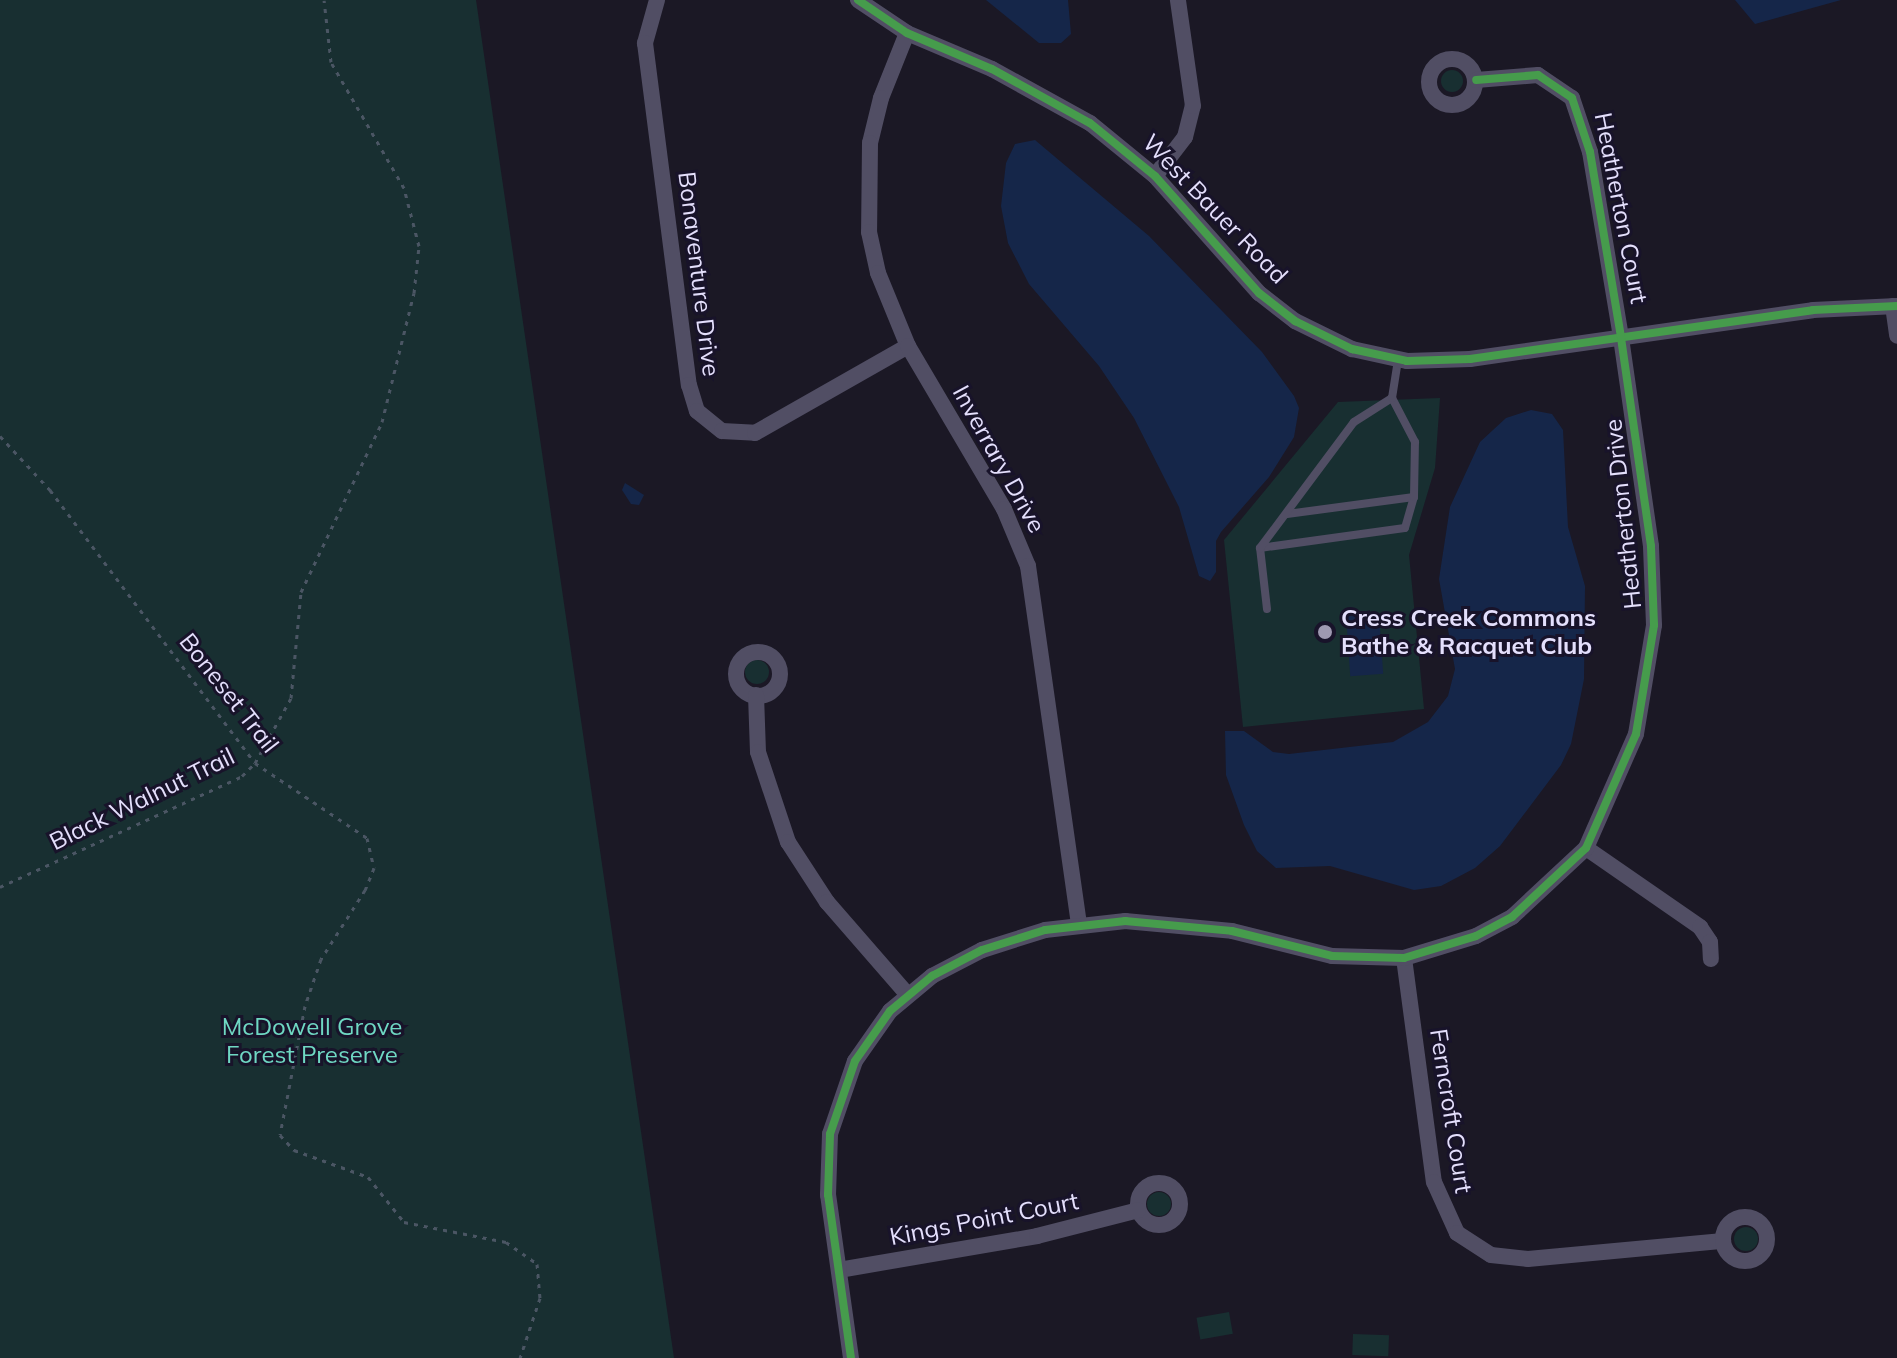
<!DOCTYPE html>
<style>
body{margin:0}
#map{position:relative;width:1897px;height:1358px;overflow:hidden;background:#1b1825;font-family:Mulish,sans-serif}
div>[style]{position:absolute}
.green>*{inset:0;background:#182f31;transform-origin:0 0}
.round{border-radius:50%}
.water>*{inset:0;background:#152649;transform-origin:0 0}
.path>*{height:3px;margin-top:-1.5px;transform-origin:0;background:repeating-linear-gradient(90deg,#4b5664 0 4px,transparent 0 10px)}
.lane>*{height:8px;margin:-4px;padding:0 4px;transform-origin:4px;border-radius:4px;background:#514e64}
.street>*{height:16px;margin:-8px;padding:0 8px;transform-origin:8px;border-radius:8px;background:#514e64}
.street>.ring{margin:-8px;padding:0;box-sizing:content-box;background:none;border:16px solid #514e64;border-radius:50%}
.cycleway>*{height:8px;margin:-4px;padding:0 4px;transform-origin:4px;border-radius:4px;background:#469c4c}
.dots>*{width:22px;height:22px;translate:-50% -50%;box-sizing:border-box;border:4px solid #18132a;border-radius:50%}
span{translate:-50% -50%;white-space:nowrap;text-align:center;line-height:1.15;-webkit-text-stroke:6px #18132a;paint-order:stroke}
.street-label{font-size:24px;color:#e4dffc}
.poi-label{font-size:24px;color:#e4dffc;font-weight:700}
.left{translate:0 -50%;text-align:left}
.park-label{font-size:24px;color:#6fd8c3}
</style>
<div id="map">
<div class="green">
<i style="clip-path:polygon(0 0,476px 0,674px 1358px,0 1358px)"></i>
<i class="round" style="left:1441px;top:70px;width:22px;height:22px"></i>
<i style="clip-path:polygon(1440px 398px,1435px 468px,1409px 555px,1424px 709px,1243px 727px,1224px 540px,1338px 402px)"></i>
<i class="round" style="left:745px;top:660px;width:24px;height:24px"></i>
<i class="round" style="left:1147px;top:1192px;width:24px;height:24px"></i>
<i class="round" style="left:1734px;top:1227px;width:24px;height:24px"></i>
<i style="left:1229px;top:1312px;width:22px;height:33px;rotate:80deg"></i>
<i style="left:1353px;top:1334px;width:36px;height:21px;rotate:2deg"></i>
</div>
<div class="water">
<i style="clip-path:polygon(986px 0,1068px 0,1071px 34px,1061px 43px,1039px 43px)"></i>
<i style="clip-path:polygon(1735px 0,1841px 0,1755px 24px)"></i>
<i style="clip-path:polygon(1035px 140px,1149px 236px,1262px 352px,1294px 396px,1299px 408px,1294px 437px,1269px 477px,1221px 532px,1216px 541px,1216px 572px,1210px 581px,1199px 576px,1179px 507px,1134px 418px,1099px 366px,1029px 284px,1008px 243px,1001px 206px,1006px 163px,1015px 144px)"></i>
<i style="clip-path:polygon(1531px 410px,1552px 414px,1563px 430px,1568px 527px,1585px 586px,1584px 679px,1571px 744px,1561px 765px,1500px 846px,1475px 868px,1441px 886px,1414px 890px,1330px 866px,1276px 868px,1257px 851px,1244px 825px,1226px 775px,1225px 731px,1244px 731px,1273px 752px,1289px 754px,1393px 742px,1428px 722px,1448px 696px,1455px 669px,1439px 579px,1450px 507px,1480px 442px,1506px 418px)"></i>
<i style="clip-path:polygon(625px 483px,644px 495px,639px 505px,631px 504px,622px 490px)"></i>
<i style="left:1379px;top:614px;width:60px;height:33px;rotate:86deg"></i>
</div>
<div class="path">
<i style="left:0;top:436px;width:74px;rotate:47.2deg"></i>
<i style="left:50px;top:490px;width:341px;rotate:53.1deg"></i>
<i style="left:255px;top:763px;width:135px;rotate:33.8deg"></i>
<i style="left:367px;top:838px;width:31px;rotate:77deg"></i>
<i style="left:374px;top:868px;width:24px;rotate:112deg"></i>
<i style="left:365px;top:890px;width:82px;rotate:122.5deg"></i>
<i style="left:321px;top:959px;width:50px;rotate:108.8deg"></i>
<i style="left:305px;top:1006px;width:131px;rotate:101deg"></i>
<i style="left:280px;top:1135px;width:21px;rotate:47deg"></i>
<i style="left:294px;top:1150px;width:79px;rotate:20deg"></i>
<i style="left:368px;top:1177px;width:58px;rotate:51.3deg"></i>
<i style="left:404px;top:1222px;width:104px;rotate:11.1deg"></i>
<i style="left:506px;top:1242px;width:38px;rotate:35deg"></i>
<i style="left:537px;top:1264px;width:34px;rotate:85deg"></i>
<i style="left:540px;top:1298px;width:63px;rotate:108.4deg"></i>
<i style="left:0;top:887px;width:266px;rotate:-24.6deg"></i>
<i style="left:242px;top:776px;width:18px;rotate:-45deg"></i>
<i style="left:255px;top:763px;width:74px;rotate:-61deg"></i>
<i style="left:291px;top:698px;width:106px;rotate:-84.6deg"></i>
<i style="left:301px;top:592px;width:188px;rotate:-64.5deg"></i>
<i style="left:382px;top:422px;width:133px;rotate:-76.1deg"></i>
<i style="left:414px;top:293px;width:47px;rotate:-83.9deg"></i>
<i style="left:419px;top:246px;width:60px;rotate:-104.5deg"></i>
<i style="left:404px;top:188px;width:146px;rotate:-120.1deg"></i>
<i style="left:331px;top:62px;width:62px;rotate:-96.4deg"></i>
</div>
<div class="lane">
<i style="left:1287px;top:514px;width:128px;rotate:-7.6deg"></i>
<i style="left:1260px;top:548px;width:146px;rotate:-7.9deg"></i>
<i style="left:1405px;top:528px;width:32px;rotate:-74deg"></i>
<i style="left:1414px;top:497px;width:55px;rotate:-89deg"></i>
<i style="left:1415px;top:442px;width:50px;rotate:-117.6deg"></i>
<i style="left:1267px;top:609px;width:61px;rotate:-96.5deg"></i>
<i style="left:1260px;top:548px;width:157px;rotate:-53.3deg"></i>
<i style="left:1354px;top:422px;width:45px;rotate:-32.3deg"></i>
<i style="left:1392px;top:398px;width:39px;rotate:-81deg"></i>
</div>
<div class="street">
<i style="left:657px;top:0;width:45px;rotate:105.6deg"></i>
<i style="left:645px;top:43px;width:345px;rotate:82.7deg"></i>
<i style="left:689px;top:385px;width:27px;rotate:73deg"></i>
<i style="left:697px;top:411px;width:32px;rotate:39deg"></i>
<i style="left:722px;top:431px;width:33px;rotate:3deg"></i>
<i style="left:755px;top:433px;width:176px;rotate:-29.6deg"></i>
<i style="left:858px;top:0;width:59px;rotate:34deg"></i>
<i style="left:907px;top:33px;width:92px;rotate:23deg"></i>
<i style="left:992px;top:69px;width:112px;rotate:28.9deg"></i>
<i style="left:1090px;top:123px;width:84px;rotate:39.2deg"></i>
<i style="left:1155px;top:176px;width:157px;rotate:48.4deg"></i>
<i style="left:1259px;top:293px;width:46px;rotate:37.9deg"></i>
<i style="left:1295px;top:321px;width:64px;rotate:26.2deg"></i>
<i style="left:1352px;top:349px;width:56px;rotate:12.3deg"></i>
<i style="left:1407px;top:361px;width:63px;rotate:-1.8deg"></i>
<i style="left:1470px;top:359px;width:346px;rotate:-8.1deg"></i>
<i style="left:1813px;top:310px;width:84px;rotate:-2.7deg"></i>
<i style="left:907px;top:33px;width:70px;rotate:111.8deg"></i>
<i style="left:881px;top:98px;width:46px;rotate:103.7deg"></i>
<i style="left:870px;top:143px;width:89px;rotate:90.6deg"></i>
<i style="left:869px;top:232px;width:42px;rotate:77.6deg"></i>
<i style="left:878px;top:273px;width:79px;rotate:67.7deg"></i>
<i style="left:908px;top:346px;width:189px;rotate:59.5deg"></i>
<i style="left:1004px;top:509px;width:62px;rotate:67.2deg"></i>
<i style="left:1028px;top:566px;width:361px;rotate:81.9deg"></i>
<i class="ring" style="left:1429px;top:59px;width:30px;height:30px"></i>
<i style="left:1155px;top:176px;width:49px;rotate:-52.4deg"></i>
<i style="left:1185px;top:137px;width:32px;rotate:-76deg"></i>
<i style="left:1193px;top:106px;width:107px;rotate:-98.1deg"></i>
<i style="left:1893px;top:306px;width:30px;rotate:82deg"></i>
<i class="ring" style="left:736px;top:652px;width:28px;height:28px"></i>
<i style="left:756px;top:695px;width:57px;rotate:88deg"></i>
<i style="left:758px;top:752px;width:95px;rotate:71.6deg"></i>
<i style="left:788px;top:842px;width:72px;rotate:57deg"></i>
<i style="left:827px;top:902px;width:122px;rotate:49deg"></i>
<i style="left:1586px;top:848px;width:139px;rotate:34.7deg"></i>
<i style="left:1700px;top:927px;width:18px;rotate:56deg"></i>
<i style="left:1710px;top:942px;width:17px;rotate:87deg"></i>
<i style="left:1404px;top:958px;width:226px;rotate:82.4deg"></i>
<i style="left:1434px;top:1182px;width:56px;rotate:65.7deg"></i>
<i style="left:1457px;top:1233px;width:40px;rotate:32.9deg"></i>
<i style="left:1491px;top:1255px;width:37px;rotate:6deg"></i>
<i style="left:1528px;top:1259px;width:196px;rotate:-5.3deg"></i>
<i class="ring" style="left:1138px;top:1183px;width:26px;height:26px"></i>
<i class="ring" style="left:1723px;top:1217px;width:28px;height:28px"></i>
<i style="left:839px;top:1270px;width:201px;rotate:-9.7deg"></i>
<i style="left:1037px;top:1236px;width:104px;rotate:-14.4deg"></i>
<i style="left:851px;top:1358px;width:165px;rotate:-98deg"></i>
<i style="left:828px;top:1195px;width:61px;rotate:-88.1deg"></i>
<i style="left:830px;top:1134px;width:77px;rotate:-71.1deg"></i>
<i style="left:855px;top:1061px;width:61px;rotate:-55deg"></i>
<i style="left:890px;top:1011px;width:55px;rotate:-39.8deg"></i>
<i style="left:932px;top:976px;width:56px;rotate:-27.5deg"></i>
<i style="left:982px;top:950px;width:66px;rotate:-17.6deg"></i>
<i style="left:1045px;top:930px;width:81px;rotate:-6.4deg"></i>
<i style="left:1125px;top:921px;width:107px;rotate:5.3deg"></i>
<i style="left:1232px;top:931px;width:103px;rotate:14deg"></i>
<i style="left:1332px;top:956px;width:72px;rotate:1.6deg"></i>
<i style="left:1404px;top:958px;width:75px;rotate:-17deg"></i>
<i style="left:1476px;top:936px;width:41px;rotate:-27.8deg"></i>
<i style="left:1512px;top:917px;width:101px;rotate:-43deg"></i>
<i style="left:1586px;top:848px;width:124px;rotate:-66.3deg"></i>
<i style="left:1636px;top:734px;width:110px;rotate:-80.6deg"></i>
<i style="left:1654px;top:625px;width:79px;rotate:-92.2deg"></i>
<i style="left:1651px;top:546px;width:211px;rotate:-98.2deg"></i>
<i style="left:1621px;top:337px;width:188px;rotate:-99.5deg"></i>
<i style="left:1590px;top:152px;width:57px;rotate:-108.4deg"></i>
<i style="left:1572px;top:98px;width:41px;rotate:-145.9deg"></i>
<i style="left:1538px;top:75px;width:62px;rotate:175.4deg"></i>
</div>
<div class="cycleway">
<i style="left:858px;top:0;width:59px;rotate:34deg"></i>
<i style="left:907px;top:33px;width:92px;rotate:23deg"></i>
<i style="left:992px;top:69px;width:112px;rotate:28.9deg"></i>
<i style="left:1090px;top:123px;width:84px;rotate:39.2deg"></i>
<i style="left:1155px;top:176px;width:157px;rotate:48.4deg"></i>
<i style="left:1259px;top:293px;width:46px;rotate:37.9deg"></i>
<i style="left:1295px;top:321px;width:64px;rotate:26.2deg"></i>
<i style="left:1352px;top:349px;width:56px;rotate:12.3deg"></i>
<i style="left:1407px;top:361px;width:63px;rotate:-1.8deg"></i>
<i style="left:1470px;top:359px;width:346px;rotate:-8.1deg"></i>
<i style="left:1813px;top:310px;width:84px;rotate:-2.7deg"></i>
<i style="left:851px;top:1358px;width:165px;rotate:-98deg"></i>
<i style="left:828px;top:1195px;width:61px;rotate:-88.1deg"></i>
<i style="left:830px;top:1134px;width:77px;rotate:-71.1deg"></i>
<i style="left:855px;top:1061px;width:61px;rotate:-55deg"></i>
<i style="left:890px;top:1011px;width:55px;rotate:-39.8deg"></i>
<i style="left:932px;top:976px;width:56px;rotate:-27.5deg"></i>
<i style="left:982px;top:950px;width:66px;rotate:-17.6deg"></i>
<i style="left:1045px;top:930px;width:81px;rotate:-6.4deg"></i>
<i style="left:1125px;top:921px;width:107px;rotate:5.3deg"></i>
<i style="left:1232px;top:931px;width:103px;rotate:14deg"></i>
<i style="left:1332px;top:956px;width:72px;rotate:1.6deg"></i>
<i style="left:1404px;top:958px;width:75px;rotate:-17deg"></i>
<i style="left:1476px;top:936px;width:41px;rotate:-27.8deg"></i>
<i style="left:1512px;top:917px;width:101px;rotate:-43deg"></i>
<i style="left:1586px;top:848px;width:124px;rotate:-66.3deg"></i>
<i style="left:1636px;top:734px;width:110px;rotate:-80.6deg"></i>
<i style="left:1654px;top:625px;width:79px;rotate:-92.2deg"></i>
<i style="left:1651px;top:546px;width:211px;rotate:-98.2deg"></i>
<i style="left:1621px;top:337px;width:188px;rotate:-99.5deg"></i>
<i style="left:1590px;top:152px;width:57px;rotate:-108.4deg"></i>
<i style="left:1572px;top:98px;width:41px;rotate:-145.9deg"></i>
<i style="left:1538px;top:75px;width:62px;rotate:175.4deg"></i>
</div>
<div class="dots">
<i style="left:1325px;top:632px;background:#9e99b1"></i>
</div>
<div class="street-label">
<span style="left:1621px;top:208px;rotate:79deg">Heatherton Court</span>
<span style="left:1215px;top:209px;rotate:46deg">West Bauer Road</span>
<span style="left:699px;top:274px;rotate:83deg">Bonaventure Drive</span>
<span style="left:999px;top:459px;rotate:61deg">Inverrary Drive</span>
<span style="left:1623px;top:514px;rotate:-96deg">Heatherton Drive</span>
<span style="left:229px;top:693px;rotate:52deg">Boneset Trail</span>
<span style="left:142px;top:799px;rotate:-26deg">Black Walnut Trail</span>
<span style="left:1451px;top:1111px;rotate:81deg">Ferncroft Court</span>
<span style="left:984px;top:1219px;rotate:-11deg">Kings Point Court</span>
</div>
<div class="poi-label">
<span class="left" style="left:1341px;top:632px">Cress Creek Commons<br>Bathe &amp; Racquet Club</span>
</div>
<div class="park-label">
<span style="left:312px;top:1041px">McDowell Grove<br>Forest Preserve</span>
</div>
</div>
